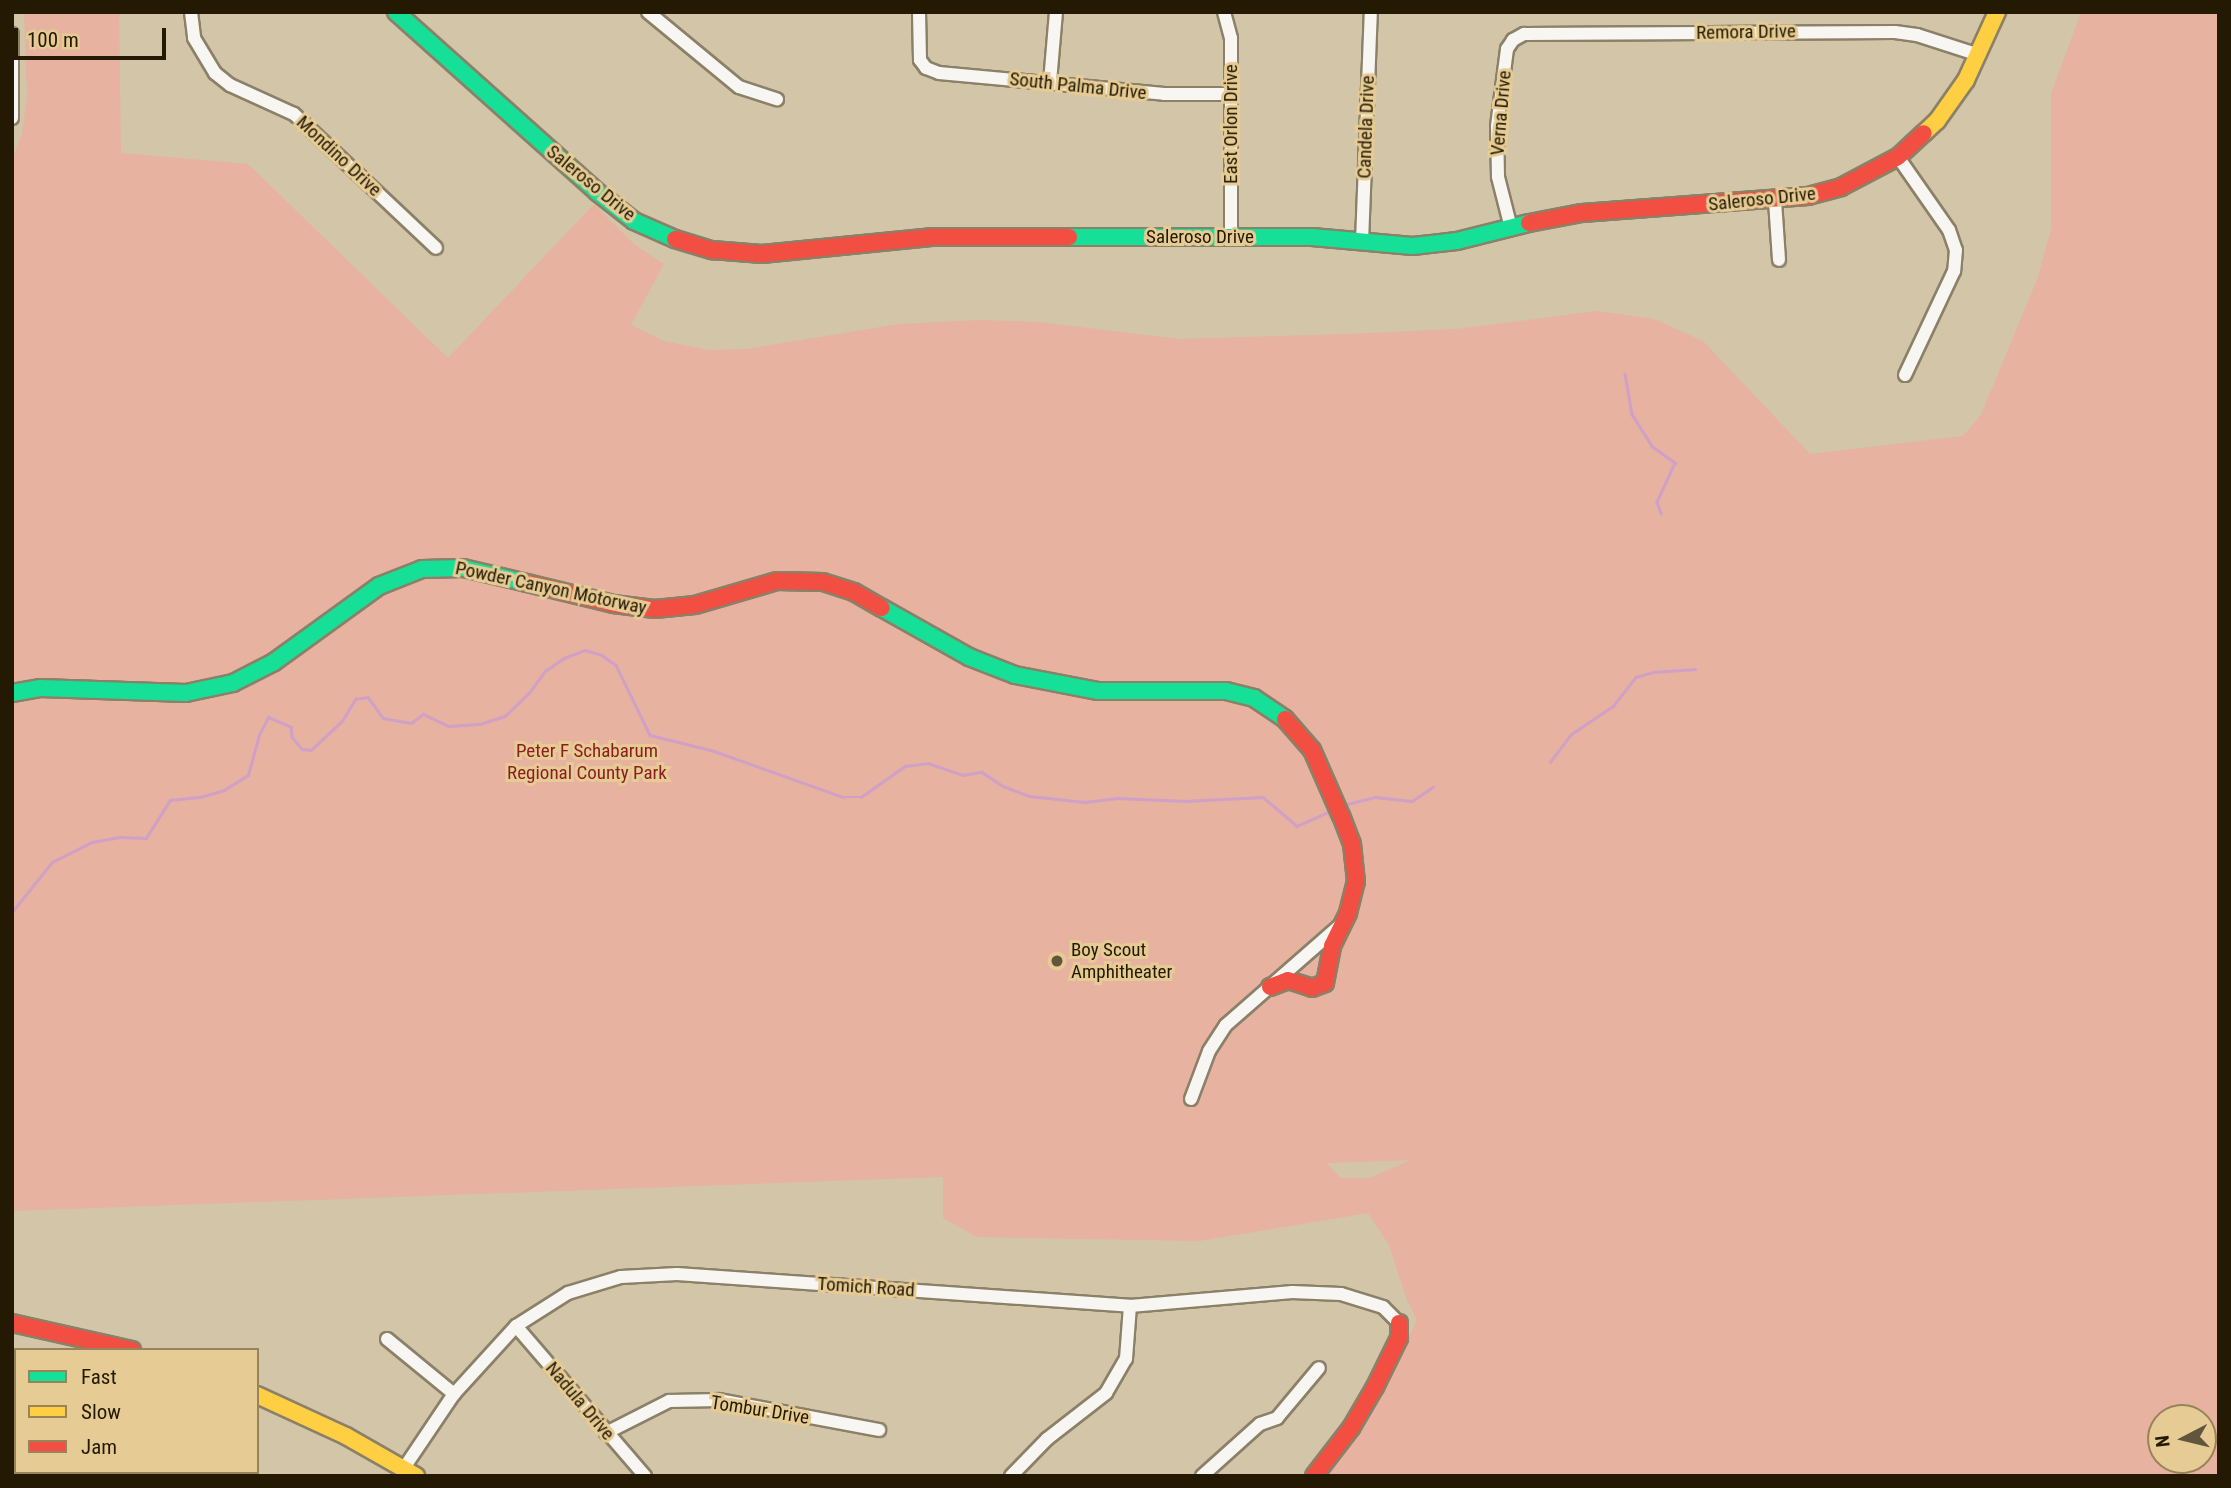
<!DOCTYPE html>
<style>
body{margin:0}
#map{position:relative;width:2231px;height:1488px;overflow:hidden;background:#d3c5a7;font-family:"Roboto Condensed",sans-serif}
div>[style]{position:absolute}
.green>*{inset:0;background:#e7b2a0}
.stream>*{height:2.5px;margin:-1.25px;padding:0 1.25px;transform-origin:1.25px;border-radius:1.25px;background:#d0a0c6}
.roads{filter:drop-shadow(2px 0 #8b8068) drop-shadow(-2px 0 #8b8068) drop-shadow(0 2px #8b8068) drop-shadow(0 -2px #8b8068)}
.street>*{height:12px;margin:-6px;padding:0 6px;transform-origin:6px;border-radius:6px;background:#f8f6f2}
.fast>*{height:16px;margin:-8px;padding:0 8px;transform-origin:8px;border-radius:8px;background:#16e098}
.slow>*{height:16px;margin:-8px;padding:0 8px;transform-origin:8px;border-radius:8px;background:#ffcf43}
.jam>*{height:16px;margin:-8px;padding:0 8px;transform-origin:8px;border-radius:8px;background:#f24e42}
.dots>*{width:19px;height:19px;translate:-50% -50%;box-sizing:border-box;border:4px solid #e6cb94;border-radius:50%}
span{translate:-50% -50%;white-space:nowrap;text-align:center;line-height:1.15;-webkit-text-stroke:6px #e6cb94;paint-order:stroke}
.street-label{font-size:19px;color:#241a04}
.park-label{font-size:19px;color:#8b1c1f}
.poi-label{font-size:19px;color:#241a04}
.left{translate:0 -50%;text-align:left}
.frame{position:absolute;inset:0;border:14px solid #241a04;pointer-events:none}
.legend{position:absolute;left:14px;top:1348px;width:245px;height:126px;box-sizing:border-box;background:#e6cb94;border:2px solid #98845a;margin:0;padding:9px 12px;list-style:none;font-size:21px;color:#241a04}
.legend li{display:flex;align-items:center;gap:14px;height:35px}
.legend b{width:35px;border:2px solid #98845a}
.north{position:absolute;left:2147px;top:1404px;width:70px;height:70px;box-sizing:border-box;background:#e6cb94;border:2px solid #98845a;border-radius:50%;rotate:263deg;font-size:19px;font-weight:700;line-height:28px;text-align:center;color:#241a04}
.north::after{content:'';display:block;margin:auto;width:24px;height:32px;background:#61563d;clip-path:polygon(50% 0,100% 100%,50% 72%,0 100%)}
.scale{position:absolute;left:14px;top:28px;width:152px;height:32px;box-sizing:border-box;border:4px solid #241a04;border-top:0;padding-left:9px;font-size:21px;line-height:24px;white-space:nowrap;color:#241a04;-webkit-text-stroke:5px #e6cb94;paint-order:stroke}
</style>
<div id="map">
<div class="green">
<i style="clip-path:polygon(evenodd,24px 12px,119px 12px,121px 153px,248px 164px,448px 358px,594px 204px,635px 245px,664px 264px,631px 325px,664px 341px,708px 350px,747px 349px,899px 324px,980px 320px,1039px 322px,1178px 339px,1347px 334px,1457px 329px,1597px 311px,1654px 319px,1703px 341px,1810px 454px,1963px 436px,1981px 415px,2038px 277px,2051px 229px,2051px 94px,2081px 12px,2219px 12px,2219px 1476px,1325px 1476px,1368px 1418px,1417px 1320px,1407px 1300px,1389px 1245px,1368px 1213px,1199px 1241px,977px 1237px,943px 1218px,943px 1177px,12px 1211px,12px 160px,22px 134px,27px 96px,24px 12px,1411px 1160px,1369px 1178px,1341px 1178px,1326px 1163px,1411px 1160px,24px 12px,2161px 1418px,2203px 1418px,2203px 1460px,2161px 1460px,2161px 1418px)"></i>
</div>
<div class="stream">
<i style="left:1625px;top:374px;width:41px;rotate:80.1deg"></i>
<i style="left:1632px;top:414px;width:38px;rotate:58deg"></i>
<i style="left:1652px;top:446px;width:29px;rotate:36deg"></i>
<i style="left:1675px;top:463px;width:43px;rotate:114.8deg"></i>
<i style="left:1657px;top:502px;width:12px;rotate:70deg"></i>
<i style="left:1550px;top:762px;width:34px;rotate:-53deg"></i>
<i style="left:1570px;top:735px;width:52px;rotate:-34deg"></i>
<i style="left:1613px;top:706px;width:37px;rotate:-52deg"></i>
<i style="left:1636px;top:677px;width:18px;rotate:-16deg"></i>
<i style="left:1653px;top:672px;width:42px;rotate:-4.1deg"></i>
<i style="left:1343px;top:805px;width:33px;rotate:-14deg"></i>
<i style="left:1375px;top:797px;width:37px;rotate:6deg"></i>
<i style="left:1412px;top:801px;width:25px;rotate:-34deg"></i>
<i style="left:12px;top:912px;width:64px;rotate:-51.3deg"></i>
<i style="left:52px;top:862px;width:45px;rotate:-26.6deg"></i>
<i style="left:92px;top:842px;width:28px;rotate:-10deg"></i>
<i style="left:120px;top:837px;width:26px;rotate:2deg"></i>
<i style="left:146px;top:838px;width:45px;rotate:-57.7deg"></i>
<i style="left:170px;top:800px;width:30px;rotate:-6deg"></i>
<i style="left:200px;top:797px;width:25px;rotate:-16deg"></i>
<i style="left:224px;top:790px;width:28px;rotate:-32deg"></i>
<i style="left:248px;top:775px;width:41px;rotate:-74.6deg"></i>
<i style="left:259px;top:735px;width:20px;rotate:-63deg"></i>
<i style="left:268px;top:717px;width:25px;rotate:23deg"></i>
<i style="left:291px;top:727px;width:10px;rotate:84deg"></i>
<i style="left:292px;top:737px;width:16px;rotate:50deg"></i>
<i style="left:302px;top:749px;width:9px;rotate:6deg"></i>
<i style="left:311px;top:750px;width:42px;rotate:-43.1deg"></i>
<i style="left:342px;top:721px;width:26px;rotate:-59deg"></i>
<i style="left:355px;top:699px;width:13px;rotate:-9deg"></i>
<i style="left:368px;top:697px;width:26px;rotate:54deg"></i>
<i style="left:383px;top:718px;width:28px;rotate:10deg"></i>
<i style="left:411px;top:723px;width:15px;rotate:-37deg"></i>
<i style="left:423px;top:714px;width:29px;rotate:25deg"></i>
<i style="left:449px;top:726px;width:31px;rotate:-4deg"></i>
<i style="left:480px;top:724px;width:26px;rotate:-18deg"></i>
<i style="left:505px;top:716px;width:33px;rotate:-44deg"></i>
<i style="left:529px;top:693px;width:27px;rotate:-54deg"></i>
<i style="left:545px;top:671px;width:23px;rotate:-34deg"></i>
<i style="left:564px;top:658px;width:22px;rotate:-21deg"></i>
<i style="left:585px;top:650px;width:18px;rotate:16deg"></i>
<i style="left:602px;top:655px;width:17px;rotate:36deg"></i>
<i style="left:616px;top:665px;width:78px;rotate:64.1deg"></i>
<i style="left:650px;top:735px;width:66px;rotate:14deg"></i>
<i style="left:714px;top:751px;width:137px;rotate:19.6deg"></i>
<i style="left:843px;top:797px;width:18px"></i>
<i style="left:861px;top:797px;width:54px;rotate:-35.2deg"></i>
<i style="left:905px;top:766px;width:23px;rotate:-7deg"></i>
<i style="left:928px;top:763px;width:36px;rotate:19deg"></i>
<i style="left:962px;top:775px;width:20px;rotate:-9deg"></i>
<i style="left:982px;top:772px;width:25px;rotate:34deg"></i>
<i style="left:1003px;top:786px;width:28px;rotate:21deg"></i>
<i style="left:1029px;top:796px;width:56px;rotate:6.1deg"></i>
<i style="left:1085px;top:802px;width:32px;rotate:-7deg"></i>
<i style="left:1117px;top:798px;width:68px;rotate:2.5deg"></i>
<i style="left:1185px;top:801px;width:78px;rotate:-2.9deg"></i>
<i style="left:1263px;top:797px;width:45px;rotate:40.5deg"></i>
<i style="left:1297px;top:826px;width:37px;rotate:-24deg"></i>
</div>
<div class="roads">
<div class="street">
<i style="left:191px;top:12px;width:26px;rotate:83deg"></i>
<i style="left:194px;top:38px;width:41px;rotate:59deg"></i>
<i style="left:215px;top:73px;width:19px;rotate:39deg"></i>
<i style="left:230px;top:85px;width:70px;rotate:24.4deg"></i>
<i style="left:294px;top:114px;width:195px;rotate:43.3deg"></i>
<i style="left:648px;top:12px;width:118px;rotate:39.5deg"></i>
<i style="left:739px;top:87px;width:40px;rotate:18deg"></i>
<i style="left:919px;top:12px;width:48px;rotate:88.8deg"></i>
<i style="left:920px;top:60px;width:10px;rotate:53deg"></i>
<i style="left:926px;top:68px;width:14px;rotate:21deg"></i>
<i style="left:939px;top:73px;width:226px;rotate:5.3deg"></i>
<i style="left:1164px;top:94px;width:67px"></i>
<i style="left:1224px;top:12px;width:27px;rotate:75deg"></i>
<i style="left:1231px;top:38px;width:199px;rotate:90deg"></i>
<i style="left:12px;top:34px;width:84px;rotate:90deg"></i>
<i style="left:1050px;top:82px;width:70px;rotate:-85.1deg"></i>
<i style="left:1898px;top:157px;width:89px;rotate:55.1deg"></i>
<i style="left:1949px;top:230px;width:21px;rotate:71deg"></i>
<i style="left:1956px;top:250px;width:21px;rotate:95deg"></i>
<i style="left:1954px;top:271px;width:115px;rotate:115.2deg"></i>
<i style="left:1775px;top:201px;width:59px;rotate:86.1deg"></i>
<i style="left:1511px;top:228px;width:53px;rotate:-104.3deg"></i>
<i style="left:1498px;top:177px;width:51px;rotate:-91.1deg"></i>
<i style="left:1497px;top:126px;width:78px;rotate:-82.6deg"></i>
<i style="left:1507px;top:49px;width:11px;rotate:-56deg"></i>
<i style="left:1513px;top:40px;width:13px;rotate:-29deg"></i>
<i style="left:1524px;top:34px;width:371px;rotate:-0.3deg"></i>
<i style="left:1895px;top:32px;width:22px;rotate:8deg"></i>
<i style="left:1917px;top:35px;width:62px;rotate:17.9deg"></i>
<i style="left:1362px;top:242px;width:230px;rotate:-87.8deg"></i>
<i style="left:1191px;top:1099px;width:51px;rotate:-69.4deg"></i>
<i style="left:1209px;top:1051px;width:31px;rotate:-57deg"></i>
<i style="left:1226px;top:1025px;width:150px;rotate:-41.2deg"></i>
<i style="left:516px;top:1326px;width:198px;rotate:49.3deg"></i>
<i style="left:387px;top:1339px;width:87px;rotate:39.4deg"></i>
<i style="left:606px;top:1433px;width:71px;rotate:-26.9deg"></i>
<i style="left:669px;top:1401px;width:50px;rotate:-1.1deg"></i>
<i style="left:719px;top:1400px;width:163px;rotate:10.6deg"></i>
<i style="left:404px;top:1468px;width:89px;rotate:-56deg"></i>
<i style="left:454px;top:1394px;width:92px;rotate:-47.6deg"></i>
<i style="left:516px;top:1326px;width:62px;rotate:-32.4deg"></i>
<i style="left:568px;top:1293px;width:55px;rotate:-16.8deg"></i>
<i style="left:621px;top:1277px;width:56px;rotate:-3.1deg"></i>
<i style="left:677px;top:1274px;width:454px;rotate:4deg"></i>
<i style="left:1130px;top:1306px;width:163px;rotate:-4.9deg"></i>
<i style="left:1292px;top:1292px;width:49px;rotate:2.3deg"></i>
<i style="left:1341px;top:1294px;width:44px;rotate:17.2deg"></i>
<i style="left:1383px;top:1307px;width:23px;rotate:45deg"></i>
<i style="left:1011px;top:1476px;width:52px;rotate:-45.8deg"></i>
<i style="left:1047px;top:1439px;width:75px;rotate:-37.9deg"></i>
<i style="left:1106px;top:1393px;width:39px;rotate:-60deg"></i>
<i style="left:1126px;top:1359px;width:53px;rotate:-85.7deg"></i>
<i style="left:1202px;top:1476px;width:78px;rotate:-41.9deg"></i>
<i style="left:1260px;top:1424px;width:18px;rotate:-19deg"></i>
<i style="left:1277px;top:1418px;width:65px;rotate:-50deg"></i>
</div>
<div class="fast">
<i style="left:396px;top:12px;width:270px;rotate:41.8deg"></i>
<i style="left:597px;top:192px;width:47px;rotate:38.1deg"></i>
<i style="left:634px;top:221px;width:45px;rotate:23.7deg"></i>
<i style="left:1069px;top:237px;width:243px"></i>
<i style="left:1312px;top:237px;width:101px;rotate:5.1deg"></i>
<i style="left:1413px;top:246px;width:44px;rotate:-6.5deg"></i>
<i style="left:1457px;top:241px;width:74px;rotate:-14deg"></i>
<i style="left:882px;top:608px;width:100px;rotate:29.4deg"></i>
<i style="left:969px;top:657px;width:49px;rotate:21.4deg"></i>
<i style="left:1015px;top:675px;width:85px;rotate:10.9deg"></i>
<i style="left:1098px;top:691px;width:128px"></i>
<i style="left:1226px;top:691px;width:29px;rotate:14deg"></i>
<i style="left:1254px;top:698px;width:37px;rotate:34deg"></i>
<i style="left:12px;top:693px;width:28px;rotate:-10deg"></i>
<i style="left:40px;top:688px;width:146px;rotate:2deg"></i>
<i style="left:186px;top:693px;width:48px;rotate:-12deg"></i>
<i style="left:233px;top:683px;width:46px;rotate:-27.1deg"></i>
<i style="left:274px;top:662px;width:130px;rotate:-35.9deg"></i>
<i style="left:379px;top:586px;width:46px;rotate:-21.6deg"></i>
<i style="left:422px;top:569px;width:41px;rotate:-1.4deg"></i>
<i style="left:463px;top:568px;width:66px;rotate:13.2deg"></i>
</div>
<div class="slow">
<i style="left:1924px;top:133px;width:18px;rotate:-43deg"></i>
<i style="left:1937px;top:121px;width:50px;rotate:-54.7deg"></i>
<i style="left:1966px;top:80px;width:75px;rotate:-65.5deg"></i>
<i style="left:257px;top:1395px;width:98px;rotate:24.7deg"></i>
<i style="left:346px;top:1436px;width:81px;rotate:29.7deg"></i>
</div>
<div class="jam">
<i style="left:1529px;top:223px;width:54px;rotate:-10.7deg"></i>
<i style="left:1582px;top:213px;width:227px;rotate:-4.3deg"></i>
<i style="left:1808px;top:196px;width:34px;rotate:-15deg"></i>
<i style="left:1841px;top:187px;width:64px;rotate:-27.8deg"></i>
<i style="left:1898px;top:157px;width:35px;rotate:-43deg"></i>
<i style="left:675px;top:239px;width:39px;rotate:17deg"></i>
<i style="left:712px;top:250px;width:50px;rotate:4.6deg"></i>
<i style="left:762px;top:254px;width:170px;rotate:-5.7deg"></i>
<i style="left:931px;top:237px;width:138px"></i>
<i style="left:527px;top:583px;width:89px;rotate:13.7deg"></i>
<i style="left:613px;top:604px;width:42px;rotate:6.8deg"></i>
<i style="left:655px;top:609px;width:40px;rotate:-5.7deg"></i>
<i style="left:695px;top:605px;width:85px;rotate:-16.3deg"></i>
<i style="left:777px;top:581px;width:46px;rotate:1.2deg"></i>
<i style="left:823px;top:582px;width:33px;rotate:18deg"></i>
<i style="left:854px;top:592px;width:32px;rotate:30deg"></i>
<i style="left:1270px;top:987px;width:19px;rotate:-21deg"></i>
<i style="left:1288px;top:980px;width:25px;rotate:18deg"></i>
<i style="left:1312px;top:988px;width:14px;rotate:-21deg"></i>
<i style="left:1325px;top:983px;width:38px;rotate:-79deg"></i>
<i style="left:1332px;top:946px;width:37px;rotate:-64deg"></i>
<i style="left:1348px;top:913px;width:32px;rotate:-76deg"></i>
<i style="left:1356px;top:882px;width:38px;rotate:-96deg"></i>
<i style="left:1352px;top:844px;width:30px;rotate:-111deg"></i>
<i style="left:1341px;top:816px;width:72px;rotate:-113.7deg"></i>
<i style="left:1312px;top:750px;width:41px;rotate:-131.1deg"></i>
<i style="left:12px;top:1323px;width:123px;rotate:12.7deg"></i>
<i style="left:1314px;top:1476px;width:61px;rotate:-52.4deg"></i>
<i style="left:1351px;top:1428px;width:48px;rotate:-59.7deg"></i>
<i style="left:1375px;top:1387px;width:55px;rotate:-63.9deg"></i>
<i style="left:1399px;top:1338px;width:15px;rotate:-90deg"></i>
</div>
</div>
<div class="dots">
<i style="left:1057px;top:961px;background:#61563d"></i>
</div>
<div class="street-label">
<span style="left:1746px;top:32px;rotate:-1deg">Remora Drive</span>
<span style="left:1078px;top:86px;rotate:6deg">South Palma Drive</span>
<span style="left:1501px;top:113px;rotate:-85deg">Verna Drive</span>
<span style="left:1231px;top:124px;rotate:-90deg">East Orlon Drive</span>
<span style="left:1366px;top:127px;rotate:-88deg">Candela Drive</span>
<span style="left:339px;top:156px;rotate:43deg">Mondino Drive</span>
<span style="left:591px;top:183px;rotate:39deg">Saleroso Drive</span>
<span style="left:1762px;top:199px;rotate:-6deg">Saleroso Drive</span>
<span style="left:1200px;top:237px">Saleroso Drive</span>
<span style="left:551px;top:588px;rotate:12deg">Powder Canyon Motorway</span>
<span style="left:866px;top:1287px;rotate:4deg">Tomich Road</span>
<span style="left:580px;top:1401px;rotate:50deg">Nadula Drive</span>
<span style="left:760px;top:1410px;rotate:9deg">Tombur Drive</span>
</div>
<div class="park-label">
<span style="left:587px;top:762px">Peter F Schabarum<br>Regional County Park</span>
</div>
<div class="poi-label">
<span class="left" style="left:1071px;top:961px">Boy Scout<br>Amphitheater</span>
</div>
<div class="frame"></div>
<ul class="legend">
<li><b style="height:9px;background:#16e098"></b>Fast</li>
<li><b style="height:9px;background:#ffcf43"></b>Slow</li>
<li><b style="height:9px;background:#f24e42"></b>Jam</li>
</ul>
<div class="north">N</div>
<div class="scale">100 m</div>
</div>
